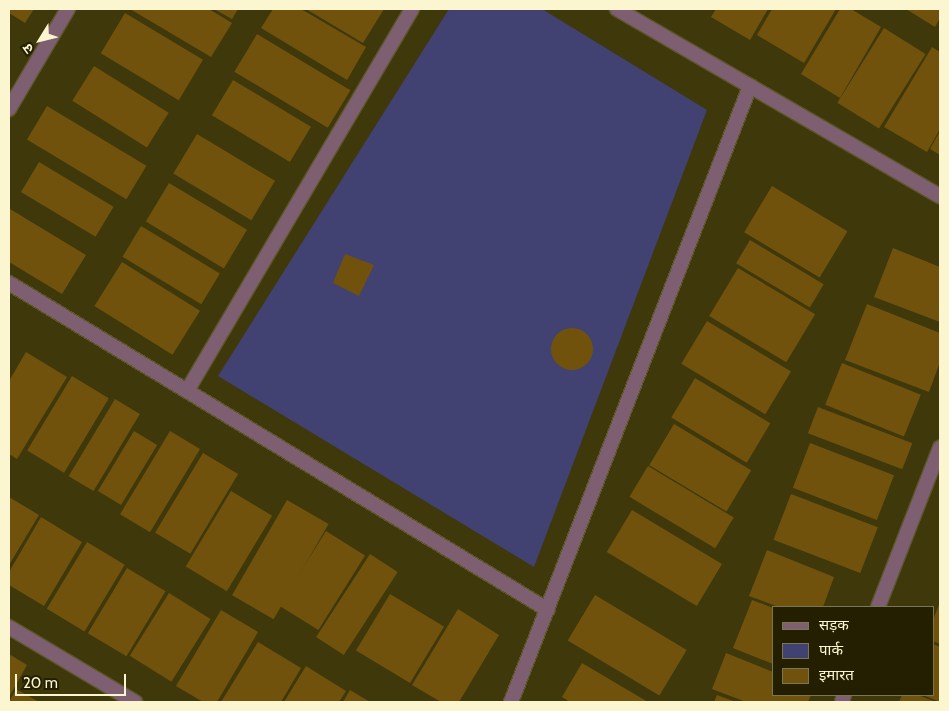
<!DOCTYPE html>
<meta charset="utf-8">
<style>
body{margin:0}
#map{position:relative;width:949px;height:711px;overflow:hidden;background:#3e380b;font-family:Cabin,"Noto Sans Devanagari",sans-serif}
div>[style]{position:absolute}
.green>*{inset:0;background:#414271}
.building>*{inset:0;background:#71520d;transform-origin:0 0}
.round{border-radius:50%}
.roads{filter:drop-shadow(1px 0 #5c562a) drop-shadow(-1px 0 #5c562a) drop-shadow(0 1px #5c562a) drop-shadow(0 -1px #5c562a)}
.minor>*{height:14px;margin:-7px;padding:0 7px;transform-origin:7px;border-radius:7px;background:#7e5f72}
span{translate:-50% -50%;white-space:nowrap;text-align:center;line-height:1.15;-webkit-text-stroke:5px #241f00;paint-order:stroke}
.frame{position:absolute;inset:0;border:10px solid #fbf6cf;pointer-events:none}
.legend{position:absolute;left:772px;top:606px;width:162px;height:90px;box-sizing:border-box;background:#241f00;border:1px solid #7a7553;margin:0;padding:6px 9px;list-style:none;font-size:15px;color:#fbf6cf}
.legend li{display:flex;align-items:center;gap:10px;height:25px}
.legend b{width:25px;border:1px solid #7a7553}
.north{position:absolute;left:15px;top:15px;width:50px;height:50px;-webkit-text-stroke:4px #241f00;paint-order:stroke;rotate:234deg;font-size:14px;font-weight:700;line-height:20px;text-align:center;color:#fbf6cf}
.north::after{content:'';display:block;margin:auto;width:18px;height:22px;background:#fbf6cf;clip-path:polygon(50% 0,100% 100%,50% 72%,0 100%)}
.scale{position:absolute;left:15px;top:674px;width:111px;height:22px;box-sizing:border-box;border:2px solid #fbf6cf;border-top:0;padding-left:6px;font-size:15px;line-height:18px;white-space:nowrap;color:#fbf6cf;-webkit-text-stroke:4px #241f00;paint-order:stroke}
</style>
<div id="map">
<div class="green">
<i style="clip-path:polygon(449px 9px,542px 9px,707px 110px,534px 567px,218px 376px)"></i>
</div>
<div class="building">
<i style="clip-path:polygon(9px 9px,34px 9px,25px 23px,9px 13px)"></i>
<i style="clip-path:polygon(130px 9px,209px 9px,232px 23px,211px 57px)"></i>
<i style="clip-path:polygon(214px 9px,238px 9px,232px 19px)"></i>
<i style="clip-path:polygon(273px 9px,301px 9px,366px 47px,347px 80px,261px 28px)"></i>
<i style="clip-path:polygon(306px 9px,384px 9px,363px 43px)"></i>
<i style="clip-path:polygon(716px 9px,768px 9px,750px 40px,711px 17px)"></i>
<i style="clip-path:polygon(772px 9px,836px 9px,804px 63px,757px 35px)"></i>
<i style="clip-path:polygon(840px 9px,851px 9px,881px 27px,840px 98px,801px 74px)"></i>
<i style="clip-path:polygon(906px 9px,940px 9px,940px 18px,935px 27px)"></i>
<i style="left:125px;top:13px;width:91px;height:47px;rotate:31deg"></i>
<i style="left:884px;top:28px;width:49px;height:88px;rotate:32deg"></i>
<i style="left:257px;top:34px;width:109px;height:44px;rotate:31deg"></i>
<i style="clip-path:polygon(932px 47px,940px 52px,940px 129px,927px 152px,884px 127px)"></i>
<i style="left:94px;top:66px;width:88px;height:41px;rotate:32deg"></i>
<i style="left:233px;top:80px;width:91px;height:41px;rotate:31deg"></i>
<i style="left:47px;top:106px;width:116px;height:39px;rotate:31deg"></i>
<i style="clip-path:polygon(940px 131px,940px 155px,930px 149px)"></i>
<i style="left:197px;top:134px;width:91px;height:46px;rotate:31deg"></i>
<i style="left:39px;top:162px;width:87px;height:35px;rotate:31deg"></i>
<i style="left:169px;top:183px;width:91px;height:45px;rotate:31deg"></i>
<i style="left:772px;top:186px;width:88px;height:54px;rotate:31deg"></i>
<i style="clip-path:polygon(10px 209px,86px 255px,62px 294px,9px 262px)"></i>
<i style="left:141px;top:226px;width:92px;height:36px;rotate:31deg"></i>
<i style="left:750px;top:240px;width:86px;height:27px;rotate:31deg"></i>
<i style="clip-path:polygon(893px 248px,940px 267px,940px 322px,874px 297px)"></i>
<i style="clip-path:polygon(345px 254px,374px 265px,359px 296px,333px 283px)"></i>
<i style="left:122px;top:262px;width:92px;height:52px;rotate:32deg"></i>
<i style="left:738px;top:268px;width:90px;height:56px;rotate:31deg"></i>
<i style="clip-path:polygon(867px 304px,940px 333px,940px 362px,929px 392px,845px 360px)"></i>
<i style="left:707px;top:321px;width:98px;height:50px;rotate:31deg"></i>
<i class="round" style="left:551px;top:328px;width:42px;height:42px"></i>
<i style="clip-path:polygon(26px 352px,67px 377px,17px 459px,9px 454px,9px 381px)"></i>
<i style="left:842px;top:363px;width:85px;height:45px;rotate:22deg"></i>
<i style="left:72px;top:376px;width:43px;height:87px;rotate:31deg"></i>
<i style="left:695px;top:378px;width:88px;height:46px;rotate:31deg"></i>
<i style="left:115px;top:399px;width:29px;height:90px;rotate:31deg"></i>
<i style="left:818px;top:407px;width:101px;height:28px;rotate:21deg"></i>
<i style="left:674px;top:424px;width:90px;height:48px;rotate:31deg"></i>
<i style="left:134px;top:431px;width:27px;height:70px;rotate:31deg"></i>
<i style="left:170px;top:431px;width:35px;height:97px;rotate:31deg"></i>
<i style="left:810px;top:443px;width:90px;height:48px;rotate:21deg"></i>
<i style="left:203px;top:453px;width:41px;height:93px;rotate:31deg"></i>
<i style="left:648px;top:466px;width:100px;height:36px;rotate:31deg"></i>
<i style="left:231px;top:491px;width:48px;height:88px;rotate:31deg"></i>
<i style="left:791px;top:494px;width:93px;height:49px;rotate:21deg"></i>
<i style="clip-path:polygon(9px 497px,39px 515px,9px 565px)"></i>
<i style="left:287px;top:500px;width:48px;height:110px;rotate:30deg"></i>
<i style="left:632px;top:510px;width:105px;height:49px;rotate:31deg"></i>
<i style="clip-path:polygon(41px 517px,82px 542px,44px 606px,9px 585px,9px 572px)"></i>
<i style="left:326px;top:531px;width:46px;height:88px;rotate:32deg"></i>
<i style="left:87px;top:542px;width:44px;height:78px;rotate:31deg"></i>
<i style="clip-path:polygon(767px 550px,834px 577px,823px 607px,779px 607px,749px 596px)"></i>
<i style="left:370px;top:554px;width:33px;height:99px;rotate:33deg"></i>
<i style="left:127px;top:568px;width:45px;height:76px;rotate:31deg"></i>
<i style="left:169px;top:593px;width:49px;height:74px;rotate:32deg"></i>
<i style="left:390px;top:594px;width:63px;height:66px;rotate:31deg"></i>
<i style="left:595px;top:595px;width:107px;height:53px;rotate:31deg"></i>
<i style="clip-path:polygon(752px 600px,773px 608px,773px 664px,733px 648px)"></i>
<i style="clip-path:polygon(940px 602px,940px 644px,933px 641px,933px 620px)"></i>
<i style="clip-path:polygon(458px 609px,499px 635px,459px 702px,441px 702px,412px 685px)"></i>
<i style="clip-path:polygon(221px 610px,258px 632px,217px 702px,203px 702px,176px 686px)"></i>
<i style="clip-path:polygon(258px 642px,301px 668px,281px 702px,221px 702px)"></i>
<i style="clip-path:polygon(933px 644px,940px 647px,940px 702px,923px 695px,933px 695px)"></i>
<i style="clip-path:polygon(726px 653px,773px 672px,773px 695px,811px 695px,808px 702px,746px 702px,712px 689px)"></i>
<i style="clip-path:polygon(9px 654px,27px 665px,9px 697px)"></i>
<i style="clip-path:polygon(582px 663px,648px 702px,570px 702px,562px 697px)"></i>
<i style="clip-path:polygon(306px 666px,346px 691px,339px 702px,284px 702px)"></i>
<i style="clip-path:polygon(16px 689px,39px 702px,9px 702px)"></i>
<i style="clip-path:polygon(350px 690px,370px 702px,343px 702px)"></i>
<i style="clip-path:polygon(717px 695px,736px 702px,714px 702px)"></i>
<i style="clip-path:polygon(902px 695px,918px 695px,936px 702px,899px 702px)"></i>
</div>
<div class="roads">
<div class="minor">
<i style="left:617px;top:9px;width:373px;rotate:30.1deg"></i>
<i style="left:9px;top:109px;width:116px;rotate:-59.5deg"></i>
<i style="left:9px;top:283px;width:630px;rotate:31.24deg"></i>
<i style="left:187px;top:391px;width:443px;rotate:-59.5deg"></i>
<i style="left:878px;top:607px;width:171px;rotate:-68.7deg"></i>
<i style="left:9px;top:627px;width:147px;rotate:30.8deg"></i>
<i style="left:511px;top:702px;width:661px;rotate:-68.79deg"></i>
<i style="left:842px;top:702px;width:7px;rotate:-74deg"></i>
</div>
</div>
<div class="frame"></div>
<ul class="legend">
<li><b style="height:6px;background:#7e5f72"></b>सड़क</li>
<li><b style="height:14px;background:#414271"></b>पार्क</li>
<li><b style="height:14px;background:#71520d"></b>इमारत</li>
</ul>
<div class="north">उ</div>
<div class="scale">20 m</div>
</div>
